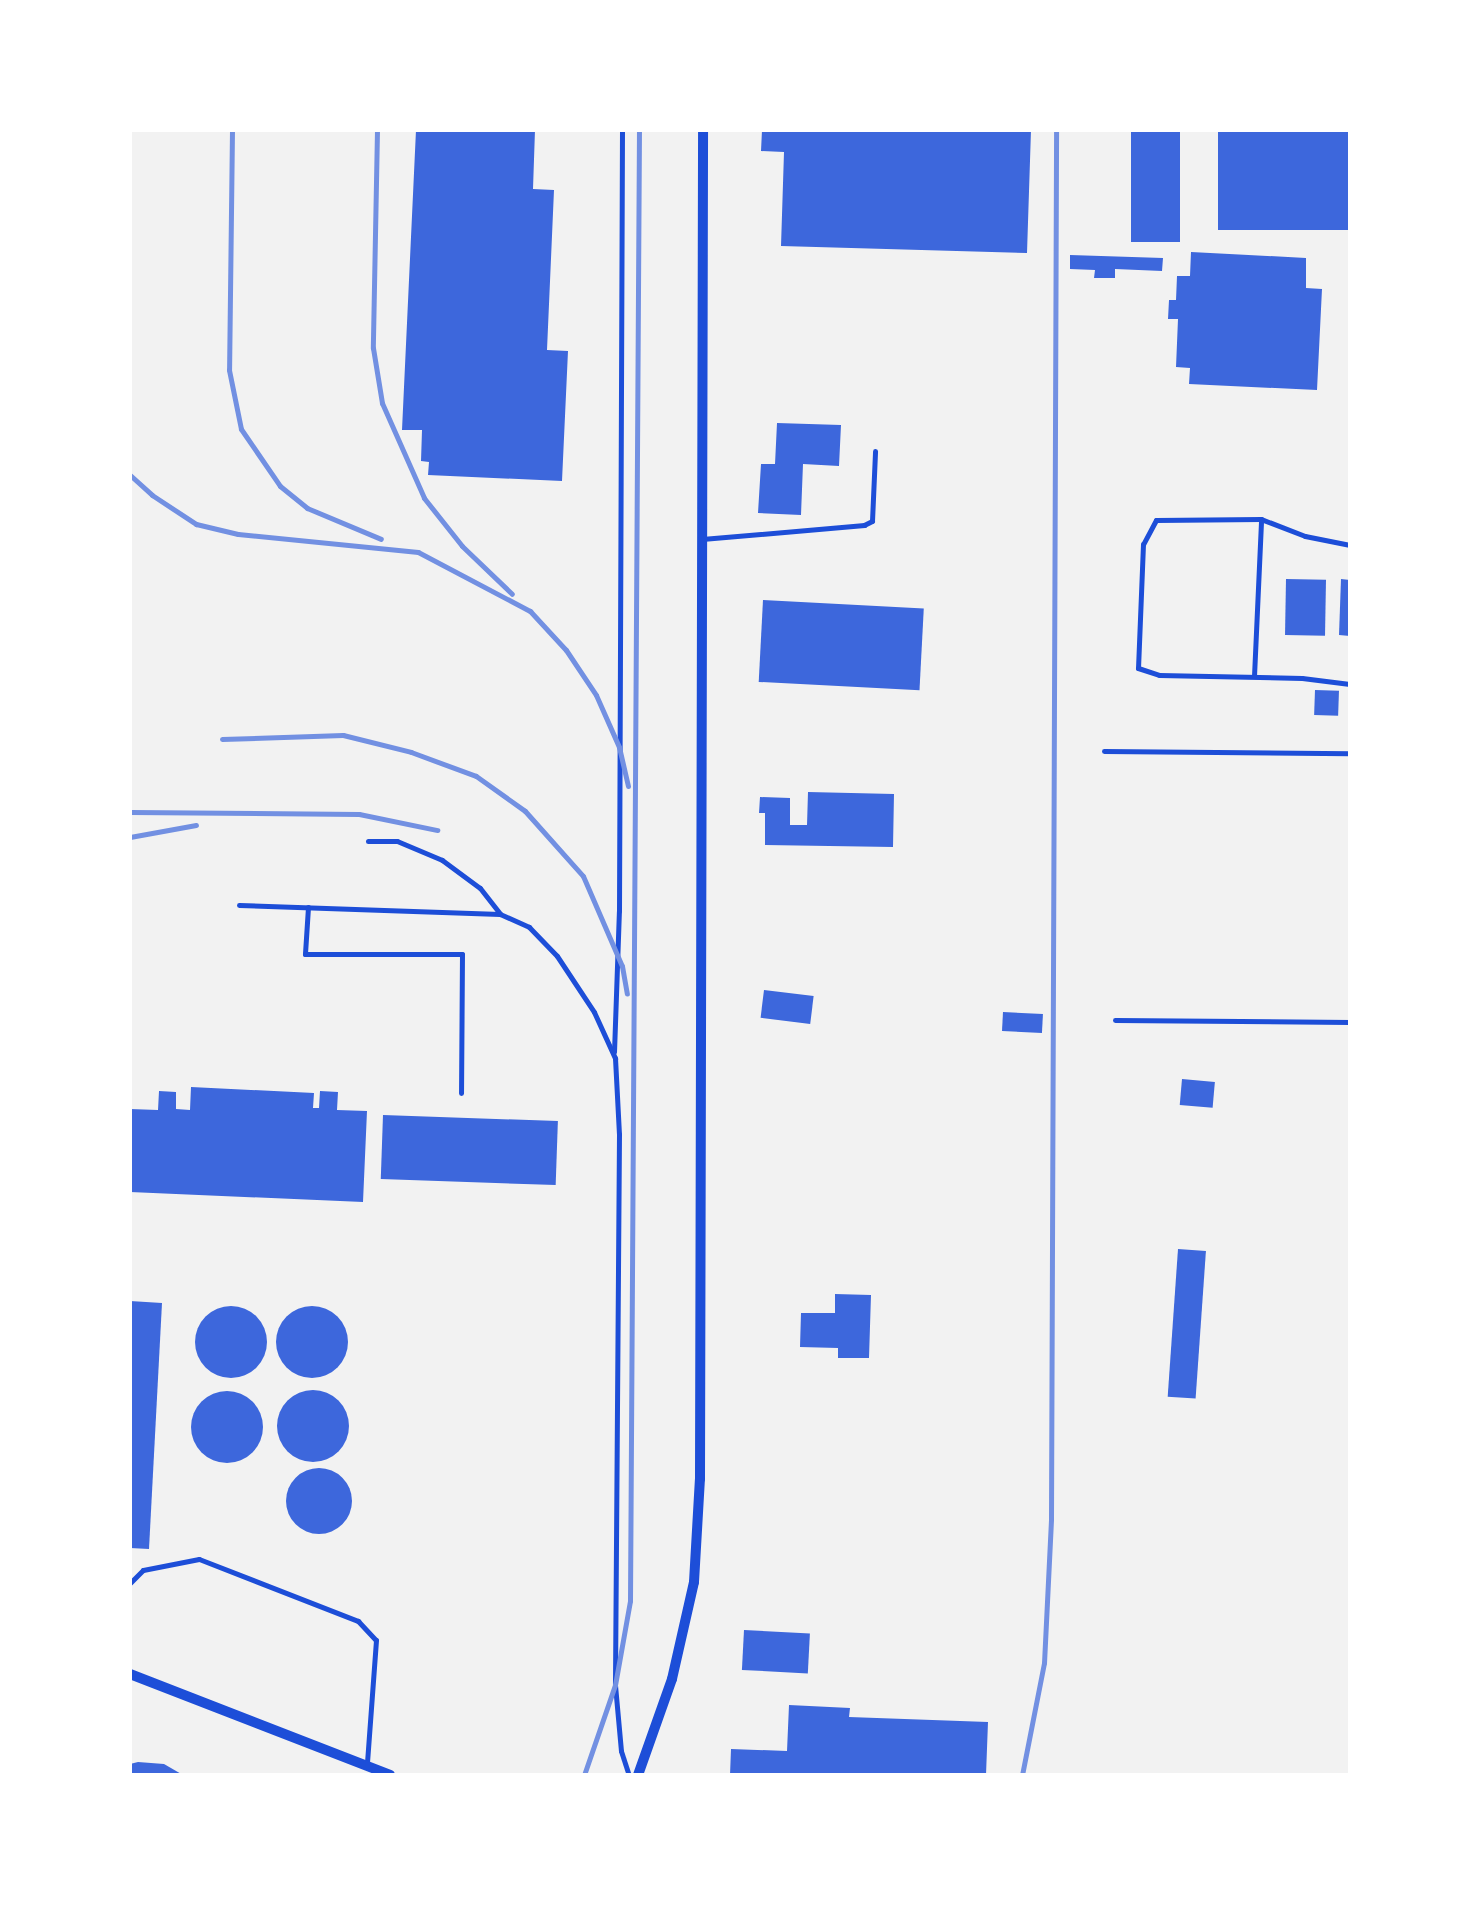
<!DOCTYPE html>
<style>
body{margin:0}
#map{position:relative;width:1480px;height:1905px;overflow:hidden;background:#f2f2f2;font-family:"Roboto Condensed",sans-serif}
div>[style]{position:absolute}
.building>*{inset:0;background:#3d67dc;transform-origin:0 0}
.round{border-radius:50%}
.service>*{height:5px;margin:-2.5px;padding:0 2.5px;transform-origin:2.5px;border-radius:2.5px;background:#1d4ed8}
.minor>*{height:10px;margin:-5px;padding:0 5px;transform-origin:5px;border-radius:5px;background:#1d4ed8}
.rail>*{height:5px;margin:-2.5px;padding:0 2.5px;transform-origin:2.5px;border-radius:2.5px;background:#7290e2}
span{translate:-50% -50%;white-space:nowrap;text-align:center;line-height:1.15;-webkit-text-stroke:8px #fff;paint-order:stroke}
.frame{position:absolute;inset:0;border:132px solid #fff;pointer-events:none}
</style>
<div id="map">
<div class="building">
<i style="clip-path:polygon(416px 130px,535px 130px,533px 189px,554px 190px,547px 350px,568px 351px,562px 481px,428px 475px,429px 462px,421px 461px,422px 430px,402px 430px)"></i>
<i style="clip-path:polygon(762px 130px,1031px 130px,1027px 253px,781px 246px,784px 152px,761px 151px)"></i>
<i style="left:1131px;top:130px;width:49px;height:112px"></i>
<i style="left:1218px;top:130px;width:132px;height:100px"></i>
<i style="clip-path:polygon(1191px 252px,1306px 258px,1306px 288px,1322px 289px,1317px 390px,1189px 384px,1190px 368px,1176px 367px,1178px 319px,1168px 319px,1169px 300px,1176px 300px,1177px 276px,1190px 276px)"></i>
<i style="clip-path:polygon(1070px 255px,1163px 258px,1162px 271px,1115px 269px,1115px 278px,1094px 278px,1095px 270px,1070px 269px)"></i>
<i style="clip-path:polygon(777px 423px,841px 425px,839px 466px,803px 464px,801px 515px,758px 513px,761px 464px,775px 464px)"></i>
<i style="left:1286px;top:579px;width:40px;height:56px;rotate:1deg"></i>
<i style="clip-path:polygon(1341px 579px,1350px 580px,1350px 636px,1339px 635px)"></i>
<i style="left:763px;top:600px;width:161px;height:82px;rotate:3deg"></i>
<i style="left:1315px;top:690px;width:24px;height:25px;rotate:2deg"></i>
<i style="clip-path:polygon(808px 792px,894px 794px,893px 847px,765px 845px,765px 813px,759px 813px,760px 797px,790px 798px,790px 825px,807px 825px)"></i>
<i style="left:764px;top:990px;width:50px;height:28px;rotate:7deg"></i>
<i style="left:1003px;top:1012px;width:40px;height:19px;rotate:3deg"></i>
<i style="left:1182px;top:1079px;width:33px;height:26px;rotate:5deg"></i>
<i style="clip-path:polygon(191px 1087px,314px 1093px,313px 1108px,319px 1108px,320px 1091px,338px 1092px,337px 1110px,367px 1111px,363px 1202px,130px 1192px,130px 1109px,158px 1110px,159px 1091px,176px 1092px,176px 1109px,190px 1110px)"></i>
<i style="left:383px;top:1115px;width:175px;height:64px;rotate:2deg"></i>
<i style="left:1178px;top:1249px;width:28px;height:148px;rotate:4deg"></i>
<i style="clip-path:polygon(835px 1294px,871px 1295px,869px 1358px,838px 1358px,838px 1348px,800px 1347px,801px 1313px,835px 1313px)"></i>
<i style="clip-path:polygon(130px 1301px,162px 1303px,149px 1549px,130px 1548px)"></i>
<i class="round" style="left:276px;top:1306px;width:72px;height:72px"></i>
<i class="round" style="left:195px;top:1306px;width:72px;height:72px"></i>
<i class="round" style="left:277px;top:1390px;width:72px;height:72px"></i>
<i class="round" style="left:191px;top:1391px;width:72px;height:72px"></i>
<i class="round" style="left:286px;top:1468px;width:66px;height:66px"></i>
<i style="left:744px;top:1630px;width:66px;height:40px;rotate:3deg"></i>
<i style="clip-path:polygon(789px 1705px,850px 1708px,849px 1717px,988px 1722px,986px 1775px,730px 1775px,731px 1749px,787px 1751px)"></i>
<i style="clip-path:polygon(138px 1762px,164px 1764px,183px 1775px,130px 1775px,130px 1764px)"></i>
</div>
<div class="service">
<i style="left:702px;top:539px;width:163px;rotate:-4.9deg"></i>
<i style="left:864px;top:525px;width:9px;rotate:-27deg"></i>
<i style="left:872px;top:521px;width:70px;rotate:-87.5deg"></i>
<i style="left:1350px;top:545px;width:46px;rotate:-168.7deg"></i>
<i style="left:1305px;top:536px;width:47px;rotate:-158.9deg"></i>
<i style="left:1261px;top:519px;width:105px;rotate:179.5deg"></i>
<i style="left:1156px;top:520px;width:27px;rotate:118deg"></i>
<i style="left:1143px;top:544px;width:124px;rotate:92.3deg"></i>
<i style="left:1138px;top:668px;width:22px;rotate:18deg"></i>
<i style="left:1159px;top:675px;width:143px;rotate:1.2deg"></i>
<i style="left:1302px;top:678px;width:48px;rotate:7.1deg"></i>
<i style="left:1254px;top:676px;width:157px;rotate:-87.4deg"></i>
<i style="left:1104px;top:751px;width:246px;rotate:0.5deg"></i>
<i style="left:368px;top:841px;width:29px"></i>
<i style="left:397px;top:841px;width:49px;rotate:22.9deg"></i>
<i style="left:442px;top:860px;width:47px;rotate:36.4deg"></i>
<i style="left:480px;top:888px;width:33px;rotate:52deg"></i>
<i style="left:239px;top:905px;width:261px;rotate:2deg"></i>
<i style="left:500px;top:914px;width:32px;rotate:24deg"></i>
<i style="left:529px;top:927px;width:40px;rotate:46deg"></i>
<i style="left:557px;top:956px;width:67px;rotate:56.5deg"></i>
<i style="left:594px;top:1012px;width:51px;rotate:65.5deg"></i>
<i style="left:615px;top:1058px;width:76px;rotate:87deg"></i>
<i style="left:619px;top:1134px;width:551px;rotate:90.42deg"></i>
<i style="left:615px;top:1685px;width:66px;rotate:84.8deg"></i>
<i style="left:621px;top:1751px;width:25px;rotate:72deg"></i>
<i style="left:308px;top:907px;width:47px;rotate:93.7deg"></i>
<i style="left:305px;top:954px;width:157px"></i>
<i style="left:462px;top:954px;width:139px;rotate:90.4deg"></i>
<i style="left:1115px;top:1020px;width:235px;rotate:0.5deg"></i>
<i style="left:614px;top:1052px;width:141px;rotate:-88deg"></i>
<i style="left:619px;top:911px;width:781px;rotate:-89.78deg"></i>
<i style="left:130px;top:1583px;width:18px;rotate:-45deg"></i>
<i style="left:143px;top:1570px;width:57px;rotate:-11.1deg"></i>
<i style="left:199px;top:1559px;width:171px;rotate:21.3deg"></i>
<i style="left:358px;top:1621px;width:26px;rotate:47deg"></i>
<i style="left:376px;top:1640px;width:123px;rotate:94.2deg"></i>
</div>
<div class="minor">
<i style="left:130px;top:1674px;width:279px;rotate:21.2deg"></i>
<i style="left:638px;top:1775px;width:102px;rotate:-70.5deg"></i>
<i style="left:672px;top:1679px;width:99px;rotate:-77.2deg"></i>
<i style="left:694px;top:1582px;width:103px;rotate:-86.7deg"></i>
<i style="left:700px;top:1479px;width:1349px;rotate:-89.87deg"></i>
</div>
<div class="rail">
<i style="left:232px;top:130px;width:240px;rotate:90.7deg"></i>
<i style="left:229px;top:370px;width:60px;rotate:78.5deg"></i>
<i style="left:241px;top:429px;width:69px;rotate:55.6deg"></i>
<i style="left:280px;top:486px;width:35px;rotate:39deg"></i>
<i style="left:307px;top:508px;width:80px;rotate:22.7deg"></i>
<i style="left:377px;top:130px;width:218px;rotate:91.1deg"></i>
<i style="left:373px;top:348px;width:56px;rotate:80.7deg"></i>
<i style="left:382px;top:403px;width:104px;rotate:66.1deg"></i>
<i style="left:424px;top:498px;width:61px;rotate:51.6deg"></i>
<i style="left:462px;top:546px;width:69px;rotate:43.8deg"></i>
<i style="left:130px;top:475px;width:30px;rotate:42deg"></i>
<i style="left:152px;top:495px;width:53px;rotate:33.4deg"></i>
<i style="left:196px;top:524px;width:43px;rotate:13.4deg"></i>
<i style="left:238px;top:534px;width:181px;rotate:5.7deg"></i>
<i style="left:418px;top:552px;width:127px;rotate:27.8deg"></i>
<i style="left:530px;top:611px;width:53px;rotate:47.3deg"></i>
<i style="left:566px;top:650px;width:54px;rotate:56.3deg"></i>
<i style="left:596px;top:695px;width:57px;rotate:66.1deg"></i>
<i style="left:619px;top:747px;width:40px;rotate:77deg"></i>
<i style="left:222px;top:739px;width:121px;rotate:-1.9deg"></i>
<i style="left:343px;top:735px;width:70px;rotate:14deg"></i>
<i style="left:411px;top:752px;width:69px;rotate:20.3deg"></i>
<i style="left:476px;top:776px;width:60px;rotate:35.5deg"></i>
<i style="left:525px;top:811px;width:87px;rotate:48.3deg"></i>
<i style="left:583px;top:876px;width:98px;rotate:66.6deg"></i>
<i style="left:622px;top:966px;width:28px;rotate:80deg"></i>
<i style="left:130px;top:812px;width:229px;rotate:0.5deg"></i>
<i style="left:359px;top:814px;width:80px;rotate:11.6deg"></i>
<i style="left:130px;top:837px;width:67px;rotate:-10.3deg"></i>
<i style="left:584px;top:1775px;width:95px;rotate:-71deg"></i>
<i style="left:615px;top:1685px;width:85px;rotate:-79.9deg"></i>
<i style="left:630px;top:1601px;width:1471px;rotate:-89.65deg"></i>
<i style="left:1022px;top:1775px;width:114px;rotate:-78.9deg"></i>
<i style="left:1044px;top:1663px;width:144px;rotate:-87.2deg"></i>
<i style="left:1051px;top:1519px;width:1389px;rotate:-89.79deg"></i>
</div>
<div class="frame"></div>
</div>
